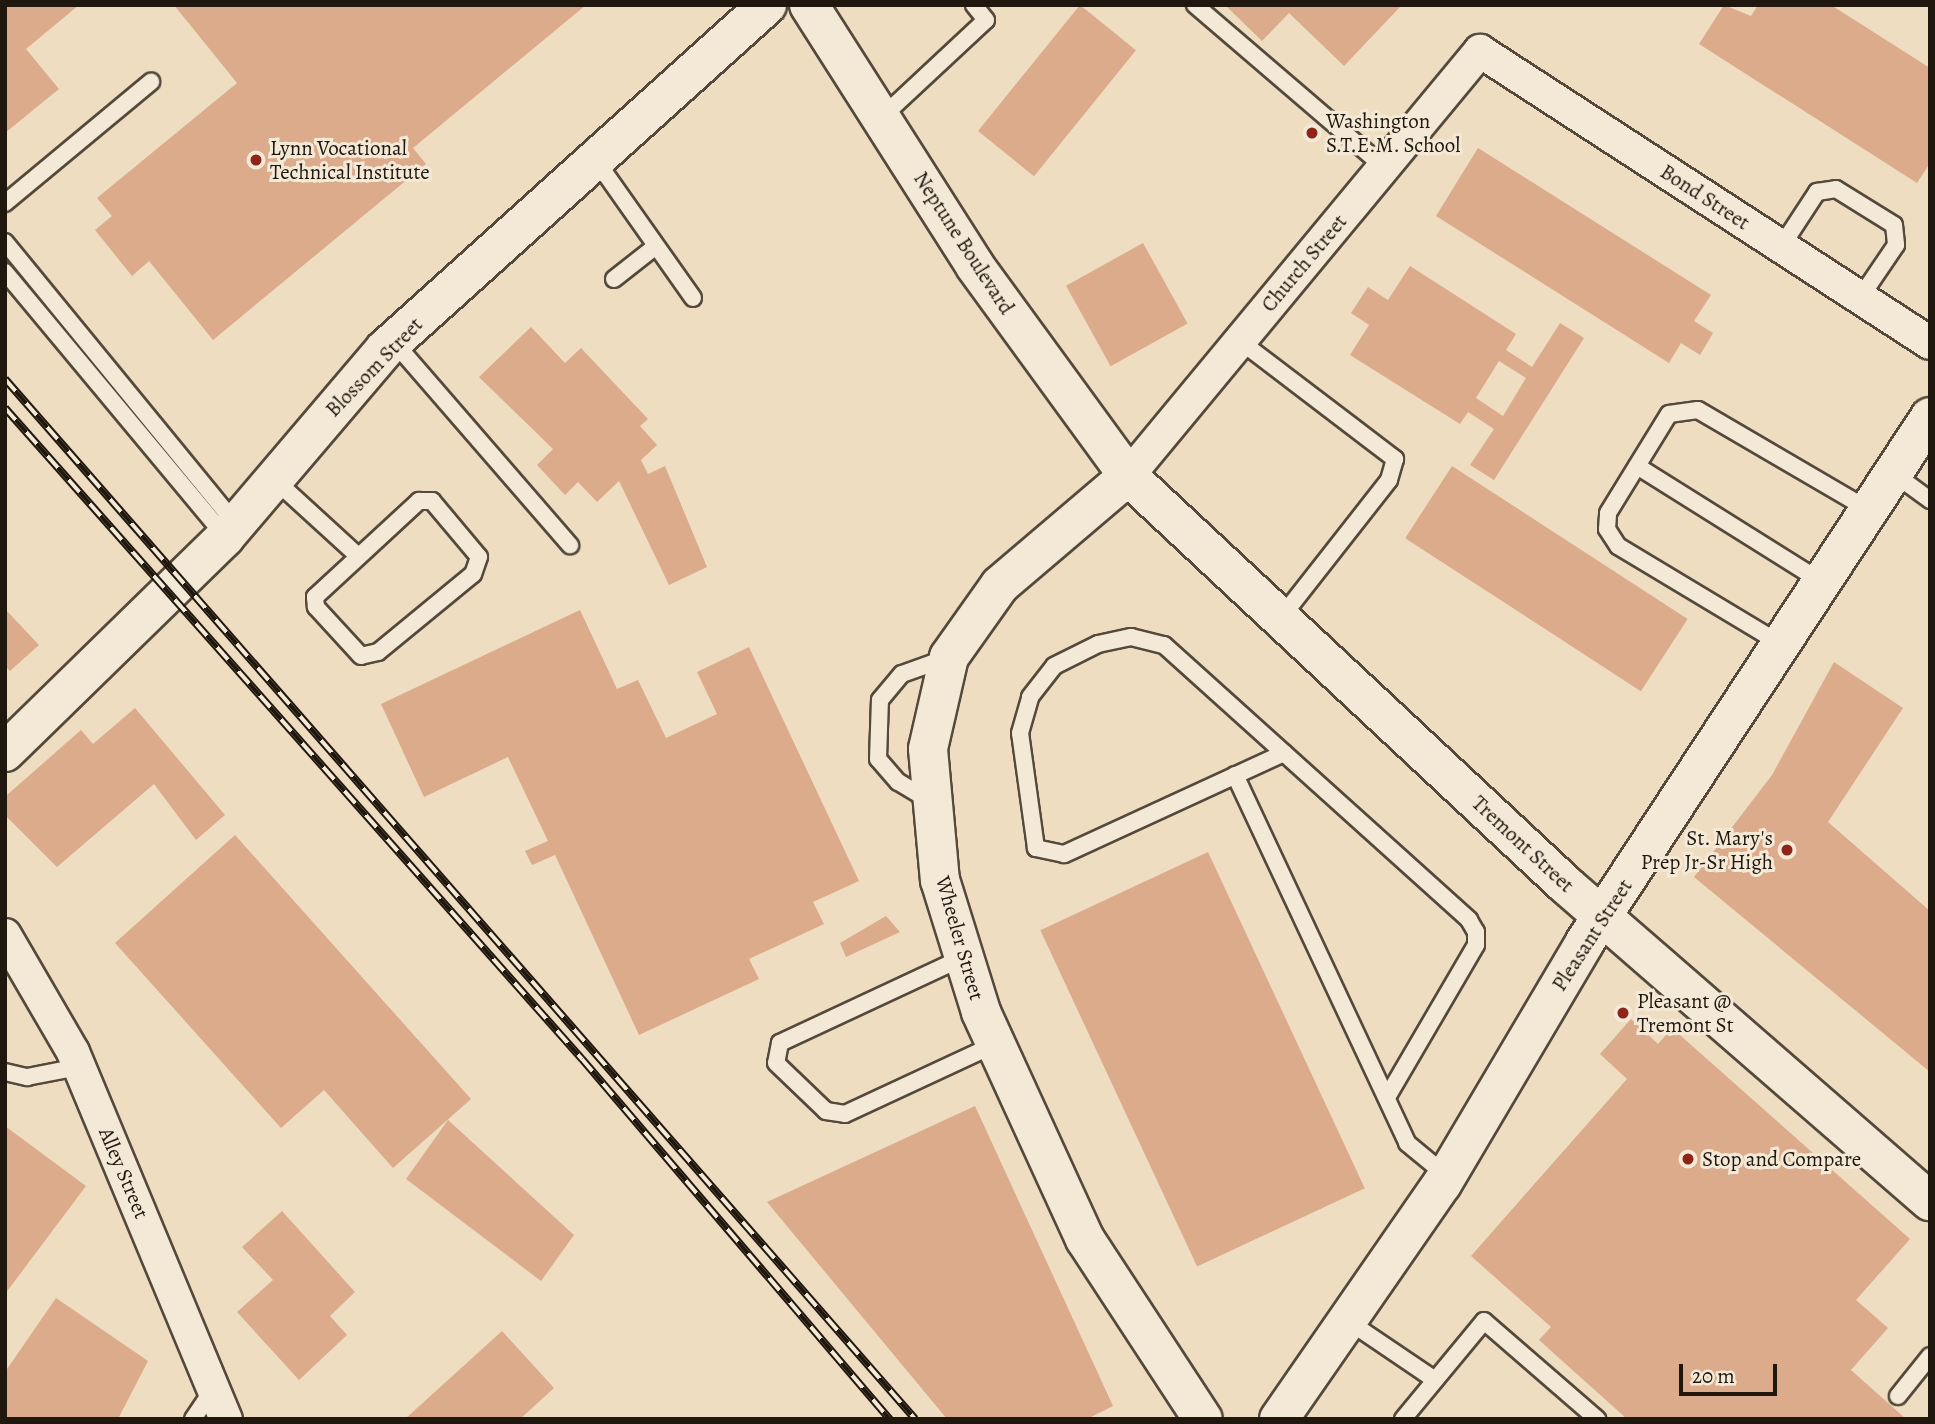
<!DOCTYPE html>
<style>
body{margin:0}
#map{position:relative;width:1935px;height:1424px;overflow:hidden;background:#eeddc1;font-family:Alegreya,serif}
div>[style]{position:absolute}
.building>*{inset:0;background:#dbab8b;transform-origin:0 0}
.roads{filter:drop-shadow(2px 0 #54493b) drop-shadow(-2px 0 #54493b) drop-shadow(0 2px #54493b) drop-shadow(0 -2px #54493b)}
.lane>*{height:16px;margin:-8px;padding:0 8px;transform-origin:8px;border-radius:8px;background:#f4e9d7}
.street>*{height:32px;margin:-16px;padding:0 16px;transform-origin:16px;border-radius:16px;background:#f4e9d7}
.secondary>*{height:38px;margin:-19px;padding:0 19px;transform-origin:19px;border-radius:19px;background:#f4e9d7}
.rail>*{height:8px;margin-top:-4px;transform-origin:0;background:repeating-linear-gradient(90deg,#f4e9d7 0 16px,#20180e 0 32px);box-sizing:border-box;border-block:2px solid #20180e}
.dots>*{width:19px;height:19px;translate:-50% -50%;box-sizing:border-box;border:4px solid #f4e9d7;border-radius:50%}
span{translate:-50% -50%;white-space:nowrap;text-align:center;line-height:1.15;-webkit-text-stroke:6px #f4e9d7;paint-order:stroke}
.poi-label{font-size:21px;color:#20180e}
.left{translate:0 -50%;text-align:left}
.right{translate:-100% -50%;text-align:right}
.street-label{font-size:21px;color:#20180e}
.frame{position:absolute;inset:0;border:7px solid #20180e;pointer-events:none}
.scale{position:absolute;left:1679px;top:1364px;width:98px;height:32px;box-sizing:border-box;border:4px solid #20180e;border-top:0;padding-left:9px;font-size:21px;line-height:24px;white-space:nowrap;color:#20180e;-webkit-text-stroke:5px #f4e9d7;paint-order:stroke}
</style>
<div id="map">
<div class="building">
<i style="clip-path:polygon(5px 5px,79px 5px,26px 49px,59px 89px,5px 133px)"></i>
<i style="clip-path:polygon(174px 5px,586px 5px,413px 148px,426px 164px,213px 340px,149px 261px,132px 276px,95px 230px,112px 216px,97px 198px,237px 83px)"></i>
<i style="left:1080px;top:5px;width:72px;height:162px;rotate:39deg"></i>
<i style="clip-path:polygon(1225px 5px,1398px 5px,1400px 7px,1344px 66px,1289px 13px,1262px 41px)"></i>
<i style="clip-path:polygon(1724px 5px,1751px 16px,1758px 5px,1831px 5px,1930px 68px,1930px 163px,1917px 183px,1699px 44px)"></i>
<i style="clip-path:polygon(1478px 148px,1711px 295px,1694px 321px,1713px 333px,1700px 355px,1681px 343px,1669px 363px,1436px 216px)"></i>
<i style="left:1143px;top:243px;width:92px;height:88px;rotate:61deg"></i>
<i style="clip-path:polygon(evenodd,1410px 266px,1516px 334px,1506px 350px,1532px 367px,1560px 323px,1584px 338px,1494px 480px,1470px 465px,1494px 429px,1468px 412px,1460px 424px,1350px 355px,1369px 325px,1351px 313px,1368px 287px,1388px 300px,1410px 266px,1499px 361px,1526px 378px,1503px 416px,1476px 398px,1499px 361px)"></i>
<i style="clip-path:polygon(531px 327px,565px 363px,581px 348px,648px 419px,640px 426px,657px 445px,641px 460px,648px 474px,665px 466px,707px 567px,669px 585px,619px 481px,597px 502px,578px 482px,565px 495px,537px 465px,553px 449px,479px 377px)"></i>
<i style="left:1452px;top:466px;width:281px;height:86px;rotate:33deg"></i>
<i style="clip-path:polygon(5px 609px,39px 645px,10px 671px,5px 666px)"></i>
<i style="clip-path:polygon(580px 610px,617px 689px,638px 680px,666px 738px,717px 714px,697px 672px,749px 647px,859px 881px,813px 902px,824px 924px,749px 959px,759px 979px,639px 1035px,555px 855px,532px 865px,525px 851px,548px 841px,508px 757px,424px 797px,381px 704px)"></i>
<i style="clip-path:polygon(1834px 662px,1903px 708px,1828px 822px,1930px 911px,1930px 1072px,1694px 877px,1772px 775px)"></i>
<i style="clip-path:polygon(135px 708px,225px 815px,196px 840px,154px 784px,57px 867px,6px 816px,7px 795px,81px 730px,93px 744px)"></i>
<i style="clip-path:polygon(235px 835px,471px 1099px,393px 1168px,324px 1090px,281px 1128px,115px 943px)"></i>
<i style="left:1208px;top:852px;width:371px;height:185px;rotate:65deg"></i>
<i style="clip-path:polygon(886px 916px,900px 932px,846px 957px,840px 943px)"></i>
<i style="clip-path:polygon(1631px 1019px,1658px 1044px,1672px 1028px,1910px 1239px,1856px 1300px,1888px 1328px,1851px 1370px,1906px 1419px,1627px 1419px,1539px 1340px,1551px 1327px,1471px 1256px,1627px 1079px,1600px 1054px)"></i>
<i style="clip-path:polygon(975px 1106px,1113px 1406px,1087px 1419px,947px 1419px,767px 1202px)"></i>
<i style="clip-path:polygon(448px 1120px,574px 1235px,541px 1281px,406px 1179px)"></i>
<i style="clip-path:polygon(5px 1126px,86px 1186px,5px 1294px)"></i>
<i style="clip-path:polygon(282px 1211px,355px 1292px,330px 1316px,347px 1335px,299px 1380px,237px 1312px,273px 1280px,242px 1247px)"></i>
<i style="clip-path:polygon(56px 1298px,148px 1361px,118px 1419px,5px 1419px,5px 1372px)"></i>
<i style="clip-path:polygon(502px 1331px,554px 1388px,520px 1419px,405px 1419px)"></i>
</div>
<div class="roads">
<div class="lane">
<i style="left:1195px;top:5px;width:249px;rotate:40.6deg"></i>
<i style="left:882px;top:117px;width:142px;rotate:-43deg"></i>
<i style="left:986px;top:20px;width:19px;rotate:-129deg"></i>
<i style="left:595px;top:159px;width:170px;rotate:54.8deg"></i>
<i style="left:5px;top:203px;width:190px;rotate:-39.7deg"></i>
<i style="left:5px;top:242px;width:365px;rotate:50.7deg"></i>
<i style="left:1781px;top:247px;width:66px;rotate:-56.8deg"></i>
<i style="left:1817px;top:192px;width:19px;rotate:-9deg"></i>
<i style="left:1836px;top:189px;width:68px;rotate:31.8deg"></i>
<i style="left:1894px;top:225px;width:20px;rotate:84deg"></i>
<i style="left:1896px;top:245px;width:64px;rotate:124.2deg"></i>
<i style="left:5px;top:272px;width:344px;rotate:50.2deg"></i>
<i style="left:614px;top:279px;width:53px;rotate:-38.2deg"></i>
<i style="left:1240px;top:341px;width:195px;rotate:37.3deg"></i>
<i style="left:1395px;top:459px;width:22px;rotate:106deg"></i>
<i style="left:1389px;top:480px;width:177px;rotate:128.1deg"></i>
<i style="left:394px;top:342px;width:269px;rotate:49.1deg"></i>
<i style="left:1637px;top:466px;width:218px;rotate:32.1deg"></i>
<i style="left:1893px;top:473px;width:46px;rotate:36.1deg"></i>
<i style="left:276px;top:481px;width:111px;rotate:42.4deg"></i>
<i style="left:419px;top:501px;width:13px"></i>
<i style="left:432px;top:501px;width:73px;rotate:50deg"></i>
<i style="left:479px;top:557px;width:18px;rotate:109deg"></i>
<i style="left:473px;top:574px;width:123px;rotate:140.6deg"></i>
<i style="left:378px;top:652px;width:17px;rotate:167deg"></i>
<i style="left:361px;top:656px;width:67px;rotate:-132.6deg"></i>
<i style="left:316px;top:607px;width:10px;rotate:-96deg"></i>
<i style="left:315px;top:597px;width:142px;rotate:-42.7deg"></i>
<i style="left:1781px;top:644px;width:190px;rotate:-149deg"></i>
<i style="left:1618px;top:546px;width:20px;rotate:-123deg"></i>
<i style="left:1607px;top:529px;width:16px;rotate:-86deg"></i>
<i style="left:1608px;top:513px;width:116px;rotate:-58.4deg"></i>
<i style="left:1669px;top:414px;width:29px;rotate:-8deg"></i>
<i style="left:1698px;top:410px;width:198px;rotate:30.3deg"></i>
<i style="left:1284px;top:753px;width:242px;rotate:155.3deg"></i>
<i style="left:1064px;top:854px;width:29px;rotate:-168deg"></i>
<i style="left:1036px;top:848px;width:116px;rotate:-97.9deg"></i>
<i style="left:1020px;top:733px;width:37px;rotate:-74deg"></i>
<i style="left:1030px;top:697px;width:39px;rotate:-52deg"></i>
<i style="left:1054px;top:666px;width:49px;rotate:-26.6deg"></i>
<i style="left:1098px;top:644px;width:34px;rotate:-12deg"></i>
<i style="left:1131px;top:637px;width:34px;rotate:14deg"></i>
<i style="left:1164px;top:645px;width:411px;rotate:42deg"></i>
<i style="left:1469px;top:920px;width:14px;rotate:60deg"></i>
<i style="left:1476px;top:932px;width:13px;rotate:90deg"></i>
<i style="left:1476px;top:945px;width:173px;rotate:120.3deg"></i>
<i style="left:1235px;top:775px;width:406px;rotate:64.9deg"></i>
<i style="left:1407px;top:1143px;width:52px;rotate:39.5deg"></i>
<i style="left:930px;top:801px;width:37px;rotate:-149deg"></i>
<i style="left:898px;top:782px;width:30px;rotate:-131deg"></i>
<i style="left:878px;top:759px;width:59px;rotate:-88.1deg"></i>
<i style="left:880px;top:700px;width:34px;rotate:-50deg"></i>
<i style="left:902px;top:674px;width:48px;rotate:-19.6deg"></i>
<i style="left:962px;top:958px;width:201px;rotate:155deg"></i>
<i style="left:780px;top:1043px;width:20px;rotate:101deg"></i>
<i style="left:776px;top:1063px;width:69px;rotate:43.8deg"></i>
<i style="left:826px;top:1111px;width:19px;rotate:9deg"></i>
<i style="left:845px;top:1114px;width:166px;rotate:-24.9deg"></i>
<i style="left:5px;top:1072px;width:23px;rotate:13deg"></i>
<i style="left:27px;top:1077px;width:53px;rotate:-10.9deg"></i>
<i style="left:1348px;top:1321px;width:105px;rotate:34.1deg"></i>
<i style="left:1898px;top:1396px;width:51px;rotate:-51.3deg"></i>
<i style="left:193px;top:1419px;width:36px;rotate:-56deg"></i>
<i style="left:1403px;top:1419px;width:127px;rotate:-50.4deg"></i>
<i style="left:1484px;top:1321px;width:150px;rotate:40.9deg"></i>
</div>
<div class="street">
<i style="left:1128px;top:476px;width:552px;rotate:-50.37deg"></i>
<i style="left:1480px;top:51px;width:536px;rotate:32.98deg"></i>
<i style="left:5px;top:935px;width:135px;rotate:59.8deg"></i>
<i style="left:73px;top:1052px;width:398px;rotate:67.4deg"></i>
</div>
<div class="secondary">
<i style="left:809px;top:5px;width:309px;rotate:57.5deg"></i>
<i style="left:975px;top:266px;width:260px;rotate:53.9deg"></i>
<i style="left:1128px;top:476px;width:599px;rotate:43.04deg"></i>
<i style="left:1566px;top:885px;width:482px;rotate:41deg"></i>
<i style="left:1128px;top:476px;width:168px;rotate:139.6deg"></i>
<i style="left:1000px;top:585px;width:88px;rotate:125.3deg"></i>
<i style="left:949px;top:657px;width:94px;rotate:102.9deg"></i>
<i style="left:928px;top:749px;width:132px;rotate:84.8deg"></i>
<i style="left:940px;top:880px;width:138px;rotate:72.7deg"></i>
<i style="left:981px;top:1012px;width:250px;rotate:65.4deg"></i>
<i style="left:1085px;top:1239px;width:215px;rotate:56.8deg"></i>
<i style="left:5px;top:752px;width:308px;rotate:-44.3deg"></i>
<i style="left:225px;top:537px;width:247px;rotate:-49.6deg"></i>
<i style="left:385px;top:349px;width:514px;rotate:-42deg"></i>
<i style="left:1279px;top:1419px;width:286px;rotate:-55.3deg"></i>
<i style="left:1442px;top:1184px;width:281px;rotate:-59.4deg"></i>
<i style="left:1585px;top:942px;width:628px;rotate:-56.69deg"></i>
</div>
</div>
<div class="rail">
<i style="left:5px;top:379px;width:1382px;rotate:48.81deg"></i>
<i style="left:5px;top:408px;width:870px;rotate:48.45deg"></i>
<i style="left:582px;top:1059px;width:474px;rotate:49.5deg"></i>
</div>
<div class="dots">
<i style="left:1312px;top:133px;background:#8f2418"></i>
<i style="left:256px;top:160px;background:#8f2418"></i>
<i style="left:1787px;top:850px;background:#8f2418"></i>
<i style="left:1623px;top:1013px;background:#8f2418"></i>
<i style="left:1688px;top:1159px;background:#8f2418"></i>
</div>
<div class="poi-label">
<span class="left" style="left:1326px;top:133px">Washington<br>S.T.E.M. School</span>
<span class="left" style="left:270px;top:160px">Lynn Vocational<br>Technical Institute</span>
<span class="right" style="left:1773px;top:850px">St. Mary's<br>Prep Jr-Sr High</span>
<span class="left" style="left:1637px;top:1013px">Pleasant @<br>Tremont St</span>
<span class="left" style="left:1702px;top:1159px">Stop and Compare</span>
</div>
<div class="street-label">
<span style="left:1705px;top:197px;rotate:33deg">Bond Street</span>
<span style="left:964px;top:243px;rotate:57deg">Neptune Boulevard</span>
<span style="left:1304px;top:263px;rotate:-50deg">Church Street</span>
<span style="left:374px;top:367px;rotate:-46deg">Blossom Street</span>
<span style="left:1523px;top:844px;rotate:43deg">Tremont Street</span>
<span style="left:1592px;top:935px;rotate:-57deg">Pleasant Street</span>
<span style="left:960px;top:938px;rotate:74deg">Wheeler Street</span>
<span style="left:124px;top:1173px;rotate:67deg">Alley Street</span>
</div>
<div class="frame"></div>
<div class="scale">20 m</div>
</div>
